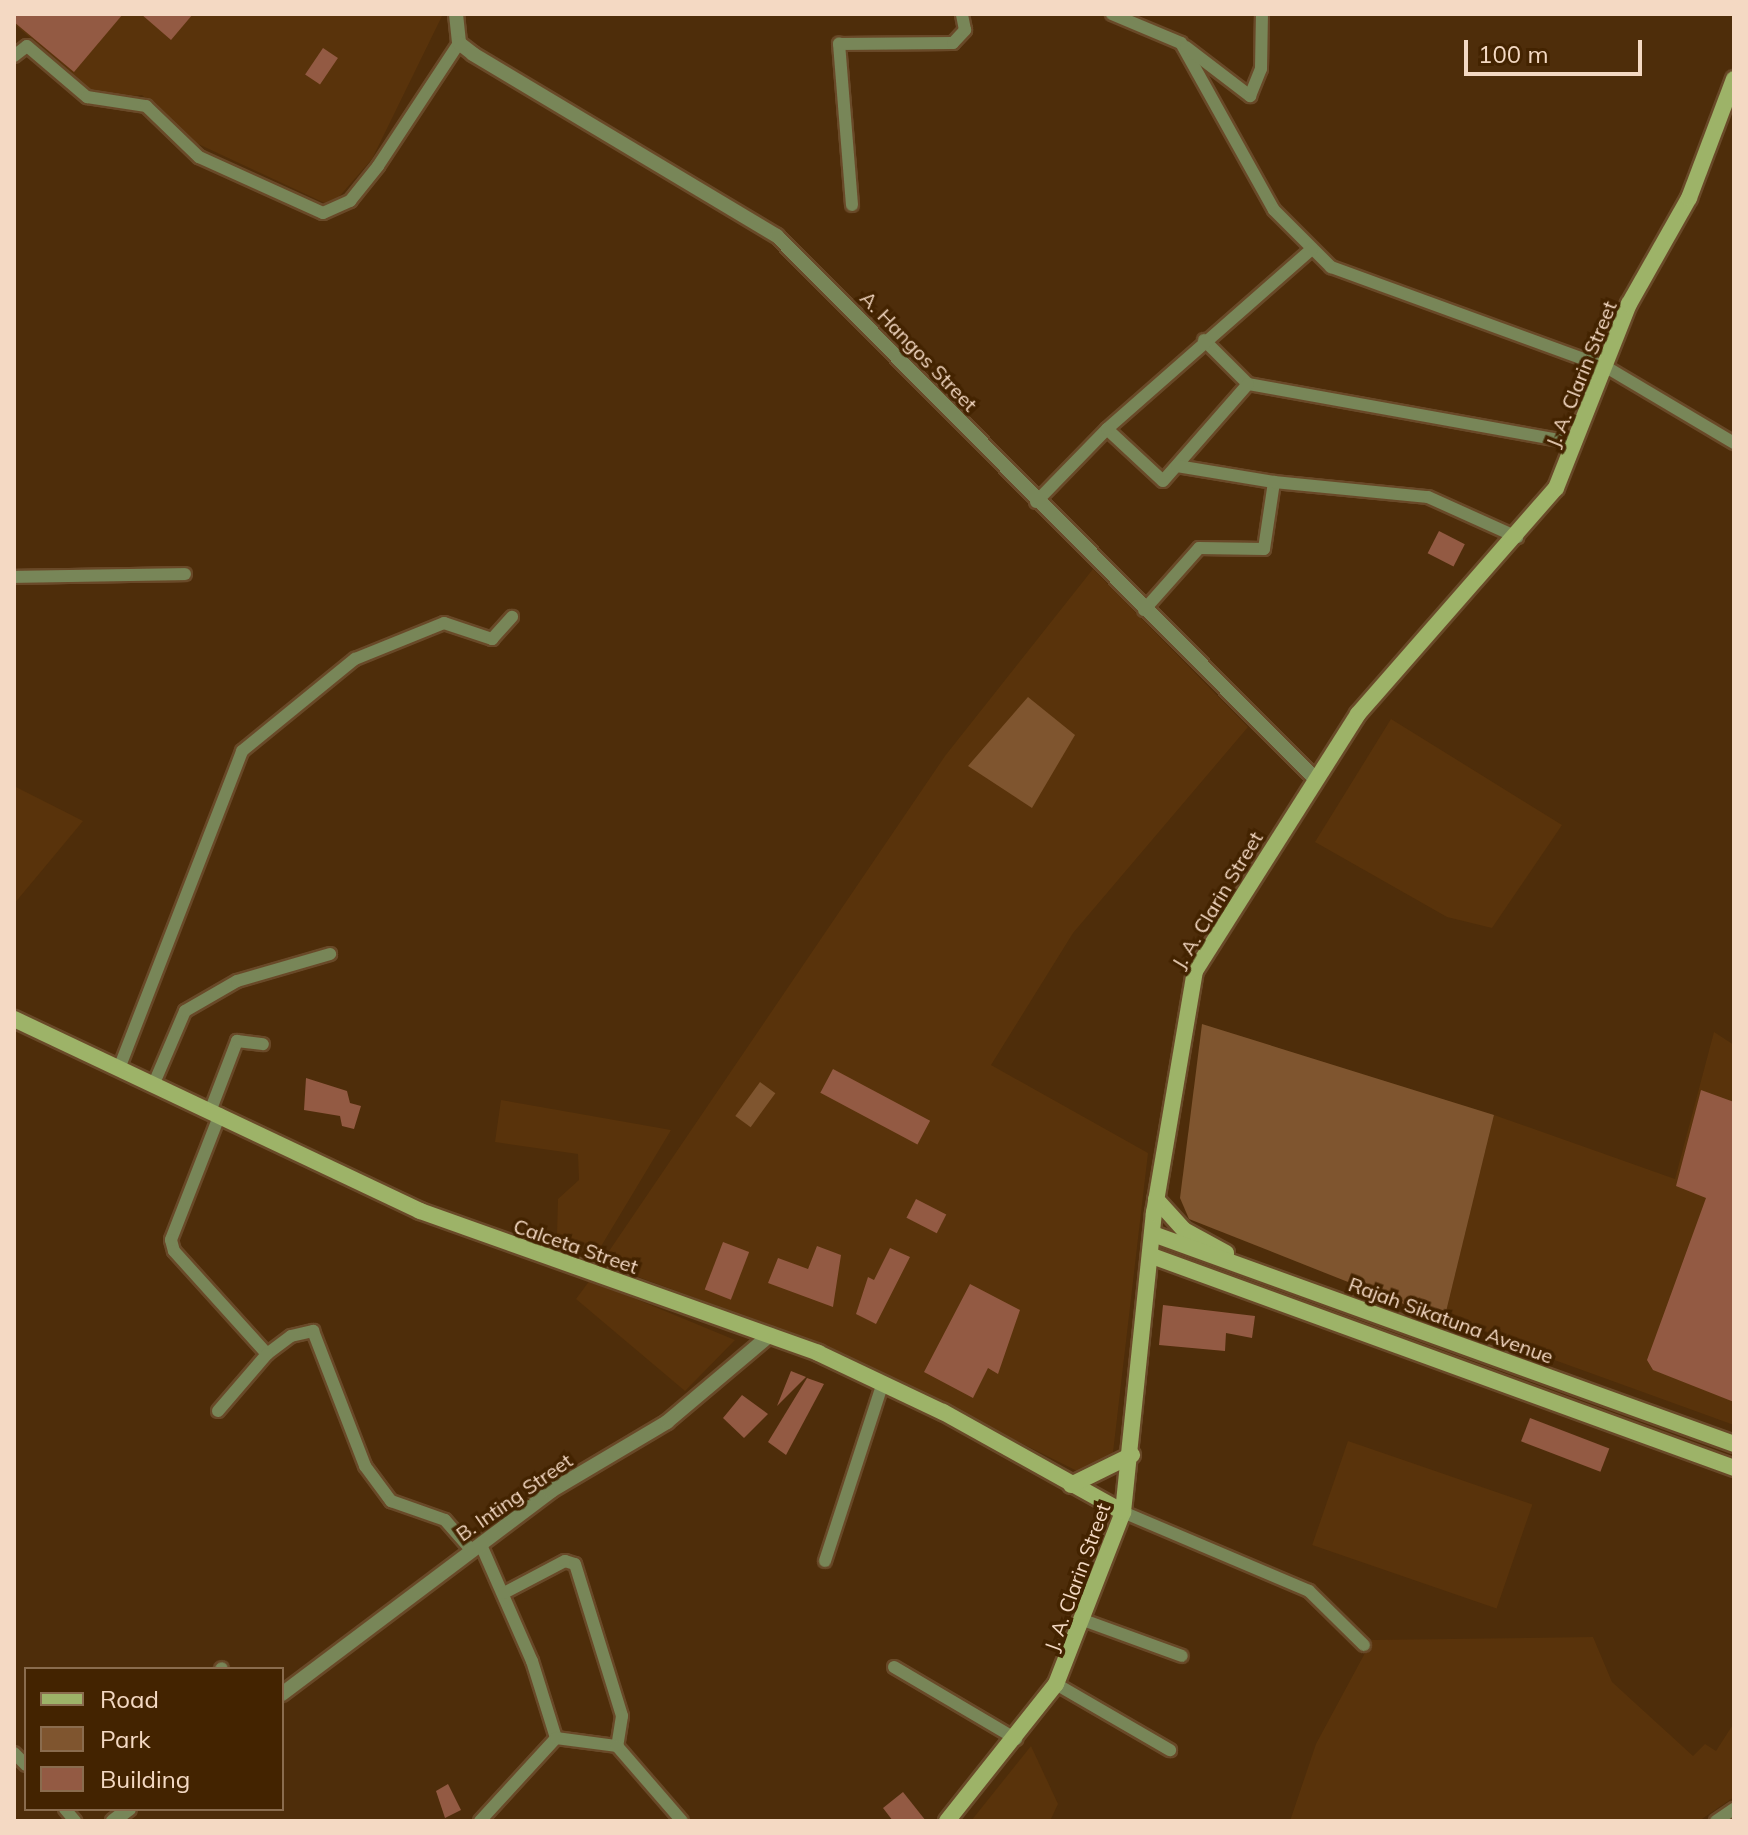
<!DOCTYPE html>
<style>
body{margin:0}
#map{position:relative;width:1748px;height:1835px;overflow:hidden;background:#4e2d0a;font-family:Mulish,sans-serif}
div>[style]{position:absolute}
.built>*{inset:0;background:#59330b;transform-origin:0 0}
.green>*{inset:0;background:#7f552f;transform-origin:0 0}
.building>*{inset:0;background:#935a43;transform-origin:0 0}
.roads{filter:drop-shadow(2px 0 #694928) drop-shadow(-2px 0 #694928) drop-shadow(0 2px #694928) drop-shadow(0 -2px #694928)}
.minor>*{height:12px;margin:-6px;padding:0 6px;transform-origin:6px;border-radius:6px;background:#788658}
.tertiary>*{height:14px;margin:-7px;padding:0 7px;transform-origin:7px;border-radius:7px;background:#788658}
.secondary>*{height:16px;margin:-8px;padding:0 8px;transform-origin:8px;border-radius:8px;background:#9db368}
span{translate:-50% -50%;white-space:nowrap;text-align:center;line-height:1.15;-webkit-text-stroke:7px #432300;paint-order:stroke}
.street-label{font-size:20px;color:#f4d9c3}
.frame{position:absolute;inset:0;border:16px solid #f4d9c3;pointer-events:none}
.legend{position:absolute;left:24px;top:1667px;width:260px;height:144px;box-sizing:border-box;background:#432300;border:2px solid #8a6c4e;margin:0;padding:10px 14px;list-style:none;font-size:24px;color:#f4d9c3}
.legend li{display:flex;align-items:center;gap:16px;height:40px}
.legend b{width:40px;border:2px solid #8a6c4e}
.scale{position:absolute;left:1464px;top:40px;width:178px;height:36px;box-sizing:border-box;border:4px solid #f4d9c3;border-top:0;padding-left:10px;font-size:24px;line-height:28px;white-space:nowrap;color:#f4d9c3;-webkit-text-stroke:6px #432300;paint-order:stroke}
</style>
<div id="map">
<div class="built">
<i style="clip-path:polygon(14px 14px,443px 14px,372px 159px,331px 206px,194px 142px,142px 95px,102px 99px,14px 24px)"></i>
<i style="clip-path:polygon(1093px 569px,1248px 727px,1073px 933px,991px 1065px,1148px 1153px,1112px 1461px,1085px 1475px,835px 1350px,601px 1263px,945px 756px)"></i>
<i style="clip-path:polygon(1391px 719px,1562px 825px,1492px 928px,1447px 917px,1315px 842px)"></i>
<i style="clip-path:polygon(14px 786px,83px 821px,14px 904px)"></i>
<i style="clip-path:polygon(1714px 1032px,1734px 1045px,1734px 1425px,1444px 1320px,1494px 1115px,1675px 1179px)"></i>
<i style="clip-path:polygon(501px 1100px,671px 1130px,600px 1248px,557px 1235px,558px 1199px,579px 1180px,578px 1154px,495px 1142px)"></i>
<i style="clip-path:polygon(590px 1280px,735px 1340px,685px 1391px,576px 1299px)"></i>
<i style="left:1348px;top:1441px;width:195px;height:110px;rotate:19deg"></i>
<i style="clip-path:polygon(1593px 1637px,1612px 1682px,1693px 1756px,1705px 1744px,1716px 1751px,1734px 1723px,1734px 1797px,1699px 1821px,1290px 1821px,1316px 1744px,1372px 1640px)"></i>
<i style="clip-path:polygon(1031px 1746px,1058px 1804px,1050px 1821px,971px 1821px)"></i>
</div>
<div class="green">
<i style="clip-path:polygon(1028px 697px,1075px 735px,1032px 808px,968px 766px)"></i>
<i style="clip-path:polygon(1202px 1024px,1494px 1115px,1444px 1320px,1189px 1219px,1180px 1198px)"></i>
<i style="left:760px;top:1082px;width:19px;height:42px;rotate:36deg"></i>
</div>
<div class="building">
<i style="clip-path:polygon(14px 14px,123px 14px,74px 72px,14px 22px)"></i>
<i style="clip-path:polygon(141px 14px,193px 14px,171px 40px)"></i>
<i style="left:323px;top:48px;width:18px;height:32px;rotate:34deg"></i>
<i style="left:1439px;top:531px;width:29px;height:25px;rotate:27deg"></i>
<i style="left:833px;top:1069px;width:110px;height:27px;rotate:28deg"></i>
<i style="clip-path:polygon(306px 1078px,347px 1091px,350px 1103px,361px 1106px,354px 1129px,342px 1126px,340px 1116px,304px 1110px)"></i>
<i style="clip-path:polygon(1701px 1090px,1734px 1102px,1734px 1402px,1653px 1370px,1647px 1360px,1706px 1198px,1676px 1186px)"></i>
<i style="left:916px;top:1199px;width:34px;height:21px;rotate:27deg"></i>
<i style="left:723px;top:1242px;width:28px;height:51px;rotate:21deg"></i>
<i style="clip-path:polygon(817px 1246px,841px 1255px,833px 1307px,768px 1283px,778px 1258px,808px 1269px)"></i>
<i style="clip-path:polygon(890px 1248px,910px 1257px,876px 1324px,856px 1314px,868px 1277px,874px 1280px)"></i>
<i style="clip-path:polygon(970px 1284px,1020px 1310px,998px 1374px,988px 1368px,973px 1398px,924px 1372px)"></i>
<i style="clip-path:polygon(1163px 1305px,1255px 1316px,1252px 1338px,1226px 1333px,1225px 1351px,1159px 1345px)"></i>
<i style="clip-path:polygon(791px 1371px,806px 1377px,777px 1406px)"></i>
<i style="clip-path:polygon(807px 1378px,824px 1384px,786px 1455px,768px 1442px)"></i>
<i style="clip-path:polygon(742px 1395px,768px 1414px,744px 1438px,723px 1418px)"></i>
<i style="left:1530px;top:1418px;width:85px;height:25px;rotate:21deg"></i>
<i style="clip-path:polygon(448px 1784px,461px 1810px,445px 1818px,436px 1791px)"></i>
<i style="clip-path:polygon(903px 1792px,926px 1821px,893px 1821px,883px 1808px)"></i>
</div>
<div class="roads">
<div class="minor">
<i style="left:1112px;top:14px;width:75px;rotate:22.8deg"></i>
<i style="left:1181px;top:43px;width:191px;rotate:60.9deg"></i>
<i style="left:1274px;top:210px;width:81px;rotate:45deg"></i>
<i style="left:1331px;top:267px;width:293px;rotate:20deg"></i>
<i style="left:1606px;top:367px;width:149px;rotate:30.7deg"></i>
<i style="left:1186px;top:47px;width:81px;rotate:37.4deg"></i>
<i style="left:1250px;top:96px;width:29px;rotate:-68deg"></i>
<i style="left:1261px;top:69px;width:55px;rotate:-89deg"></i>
<i style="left:14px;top:56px;width:16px;rotate:-38deg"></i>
<i style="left:27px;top:46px;width:79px;rotate:40.4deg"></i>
<i style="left:87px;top:97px;width:60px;rotate:8.7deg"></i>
<i style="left:146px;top:106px;width:74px;rotate:43.9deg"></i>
<i style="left:199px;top:157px;width:136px;rotate:24.3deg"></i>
<i style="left:323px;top:213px;width:30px;rotate:-24deg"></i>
<i style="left:350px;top:201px;width:45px;rotate:-51.3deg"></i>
<i style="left:378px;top:166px;width:147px;rotate:-56.6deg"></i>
<i style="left:852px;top:205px;width:162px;rotate:-94.6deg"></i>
<i style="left:839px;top:44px;width:114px;rotate:-0.5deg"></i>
<i style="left:953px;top:43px;width:18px;rotate:-47deg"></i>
<i style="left:965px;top:30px;width:16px;rotate:-101deg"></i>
<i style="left:1204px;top:340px;width:62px;rotate:45deg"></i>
<i style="left:1248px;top:384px;width:332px;rotate:10.2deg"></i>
<i style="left:1107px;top:429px;width:76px;rotate:42.9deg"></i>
<i style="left:1163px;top:481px;width:129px;rotate:-48.8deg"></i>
<i style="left:1177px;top:466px;width:98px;rotate:9.4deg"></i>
<i style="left:1036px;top:502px;width:102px;rotate:-45.8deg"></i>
<i style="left:1107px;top:429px;width:273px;rotate:-41.3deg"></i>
<i style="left:14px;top:577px;width:171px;rotate:-1deg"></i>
<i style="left:1144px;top:610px;width:83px;rotate:-48.4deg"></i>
<i style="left:1199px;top:548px;width:65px;rotate:0.9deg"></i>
<i style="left:1264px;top:549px;width:68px;rotate:-81.5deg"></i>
<i style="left:1274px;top:482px;width:155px;rotate:5.6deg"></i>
<i style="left:1428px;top:497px;width:98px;rotate:24.2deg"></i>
<i style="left:120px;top:1066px;width:338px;rotate:-68.8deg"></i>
<i style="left:242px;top:751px;width:146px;rotate:-39.2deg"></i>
<i style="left:355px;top:659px;width:96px;rotate:-22deg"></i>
<i style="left:444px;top:623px;width:51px;rotate:18.4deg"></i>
<i style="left:492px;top:639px;width:30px;rotate:-48deg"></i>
<i style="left:155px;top:1081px;width:76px;rotate:-66.8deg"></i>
<i style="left:185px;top:1011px;width:60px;rotate:-30deg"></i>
<i style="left:237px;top:981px;width:97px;rotate:-16.2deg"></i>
<i style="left:211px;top:1109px;width:73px;rotate:-69.1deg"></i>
<i style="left:237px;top:1041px;width:26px;rotate:7deg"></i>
<i style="left:220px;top:1114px;width:135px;rotate:111.3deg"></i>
<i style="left:171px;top:1240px;width:11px;rotate:75deg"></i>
<i style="left:174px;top:1251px;width:139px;rotate:47.9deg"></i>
<i style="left:267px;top:1354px;width:30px;rotate:-37deg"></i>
<i style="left:291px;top:1336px;width:23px;rotate:-13deg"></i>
<i style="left:313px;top:1331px;width:145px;rotate:68.9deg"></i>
<i style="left:365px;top:1466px;width:44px;rotate:53.4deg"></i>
<i style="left:391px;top:1501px;width:57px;rotate:19.4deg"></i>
<i style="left:445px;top:1520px;width:41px;rotate:48.9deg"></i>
<i style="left:218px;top:1411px;width:75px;rotate:-49.3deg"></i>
<i style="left:1123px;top:1512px;width:202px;rotate:23deg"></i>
<i style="left:1309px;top:1591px;width:77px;rotate:44.5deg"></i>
<i style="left:481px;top:1545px;width:127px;rotate:66.3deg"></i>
<i style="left:532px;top:1661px;width:81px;rotate:72.7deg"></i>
<i style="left:825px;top:1561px;width:187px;rotate:-72deg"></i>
<i style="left:504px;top:1593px;width:69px;rotate:-27.7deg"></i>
<i style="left:565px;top:1561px;width:10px;rotate:17deg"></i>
<i style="left:575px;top:1564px;width:159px;rotate:72.8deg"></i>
<i style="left:622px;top:1716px;width:30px;rotate:99deg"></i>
<i style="left:1083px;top:1620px;width:105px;rotate:20deg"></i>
<i style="left:894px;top:1667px;width:142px;rotate:30.5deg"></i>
<i style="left:221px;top:1669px;width:1px;rotate:-45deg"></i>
<i style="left:1056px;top:1684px;width:132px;rotate:30.1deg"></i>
<i style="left:14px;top:1753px;width:17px;rotate:45deg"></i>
<i style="left:65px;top:1809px;width:16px;rotate:50deg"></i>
<i style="left:480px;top:1821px;width:113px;rotate:-47.5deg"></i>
<i style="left:556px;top:1738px;width:62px;rotate:7.5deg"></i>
<i style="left:617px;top:1746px;width:99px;rotate:49.1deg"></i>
<i style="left:1716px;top:1821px;width:22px;rotate:-34deg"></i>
</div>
<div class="tertiary">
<i style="left:456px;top:14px;width:29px;rotate:84deg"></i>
<i style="left:459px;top:43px;width:18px;rotate:38deg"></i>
<i style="left:473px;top:54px;width:354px;rotate:30.9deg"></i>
<i style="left:777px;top:236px;width:766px;rotate:45.26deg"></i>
<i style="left:282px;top:1694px;width:337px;rotate:-37deg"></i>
<i style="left:551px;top:1491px;width:135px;rotate:-30.7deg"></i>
<i style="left:667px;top:1422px;width:135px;rotate:-40.2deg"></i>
<i style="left:113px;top:1821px;width:20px;rotate:-37deg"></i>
</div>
<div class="secondary">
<i style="left:14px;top:1019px;width:449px;rotate:25.3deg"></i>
<i style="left:420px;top:1211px;width:423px;rotate:19.6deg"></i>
<i style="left:818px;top:1353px;width:138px;rotate:25.3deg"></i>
<i style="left:943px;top:1412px;width:206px;rotate:29.1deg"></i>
<i style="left:1156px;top:1199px;width:42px;rotate:47.9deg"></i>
<i style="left:1184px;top:1230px;width:48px;rotate:28.7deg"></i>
<i style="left:1153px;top:1234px;width:618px;rotate:19.87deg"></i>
<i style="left:1152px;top:1256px;width:619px;rotate:20.01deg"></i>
<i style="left:1071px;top:1485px;width:68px;rotate:-26.2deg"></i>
<i style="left:947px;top:1821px;width:175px;rotate:-51.5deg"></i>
<i style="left:1056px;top:1684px;width:185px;rotate:-68.7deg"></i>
<i style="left:1123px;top:1512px;width:301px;rotate:-84.1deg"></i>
<i style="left:1154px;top:1213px;width:245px;rotate:-80.4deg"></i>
<i style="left:1195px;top:971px;width:304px;rotate:-57.6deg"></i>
<i style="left:1358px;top:714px;width:300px;rotate:-48.8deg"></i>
<i style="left:1556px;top:488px;width:198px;rotate:-68.4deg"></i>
<i style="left:1629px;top:304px;width:122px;rotate:-60.5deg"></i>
<i style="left:1689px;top:198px;width:127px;rotate:-69.3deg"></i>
</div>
</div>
<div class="street-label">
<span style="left:919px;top:351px;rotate:46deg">A. Hangos Street</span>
<span style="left:1581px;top:374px;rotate:-68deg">J. A. Clarin Street</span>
<span style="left:1217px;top:900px;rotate:-59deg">J. A. Clarin Street</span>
<span style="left:576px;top:1246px;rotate:19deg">Calceta Street</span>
<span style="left:1451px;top:1320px;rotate:20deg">Rajah Sikatuna Avenue</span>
<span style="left:514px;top:1497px;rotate:-35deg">B. Inting Street</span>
<span style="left:1077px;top:1577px;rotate:-70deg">J. A. Clarin Street</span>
</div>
<div class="frame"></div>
<ul class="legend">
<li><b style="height:10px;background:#9db368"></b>Road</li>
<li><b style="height:22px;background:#7f552f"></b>Park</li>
<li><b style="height:22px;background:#935a43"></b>Building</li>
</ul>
<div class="scale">100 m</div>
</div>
